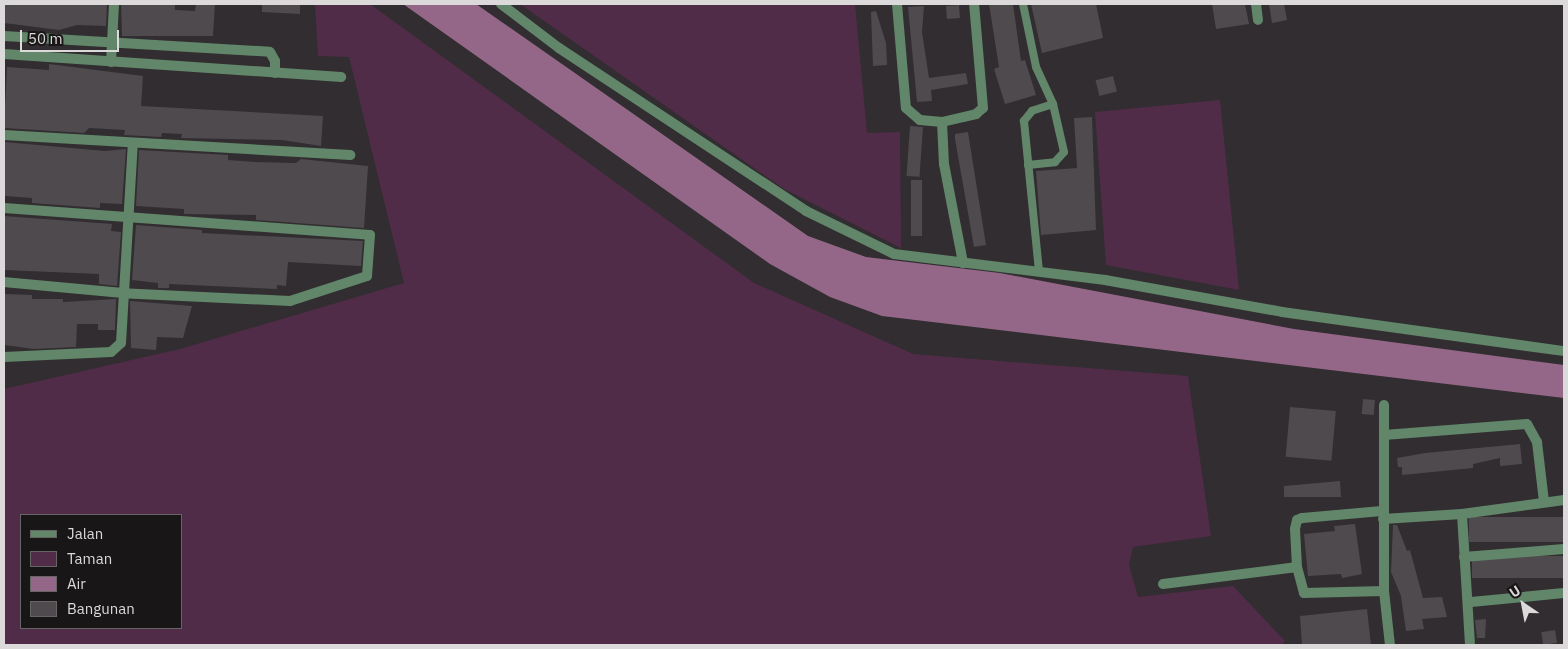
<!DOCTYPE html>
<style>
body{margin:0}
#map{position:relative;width:1568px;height:649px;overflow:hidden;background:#312d30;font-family:"IBM Plex Sans",sans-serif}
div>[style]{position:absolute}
.green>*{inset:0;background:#512c48}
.water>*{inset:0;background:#946788}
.building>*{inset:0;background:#4f4a4d;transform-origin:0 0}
.service>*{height:8px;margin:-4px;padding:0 4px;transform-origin:4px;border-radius:4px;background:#618669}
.minor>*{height:10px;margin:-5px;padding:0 5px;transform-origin:5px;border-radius:5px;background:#618669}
span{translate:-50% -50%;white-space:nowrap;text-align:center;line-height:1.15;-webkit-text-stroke:4px #181617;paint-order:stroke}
.frame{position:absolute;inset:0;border:5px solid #dcd9db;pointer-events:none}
.legend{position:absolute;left:20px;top:514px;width:162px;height:115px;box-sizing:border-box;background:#181617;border:1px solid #666465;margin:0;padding:6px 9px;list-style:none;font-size:15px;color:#dcd9db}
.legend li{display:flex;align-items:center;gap:10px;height:25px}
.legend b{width:25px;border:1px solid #666465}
.north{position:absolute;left:1498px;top:579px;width:50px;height:50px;-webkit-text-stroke:4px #181617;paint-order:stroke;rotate:327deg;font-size:14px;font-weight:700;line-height:20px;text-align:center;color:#dcd9db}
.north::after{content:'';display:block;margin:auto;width:18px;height:22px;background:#dcd9db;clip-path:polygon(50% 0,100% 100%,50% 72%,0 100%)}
.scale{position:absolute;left:20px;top:30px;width:99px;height:22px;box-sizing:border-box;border:2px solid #dcd9db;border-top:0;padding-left:6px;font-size:15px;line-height:18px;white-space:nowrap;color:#dcd9db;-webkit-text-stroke:4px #181617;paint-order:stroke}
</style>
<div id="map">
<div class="green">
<i style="clip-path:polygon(evenodd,315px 4px,370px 4px,754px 283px,913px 354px,1188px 376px,1211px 536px,1133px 547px,1129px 565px,1138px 597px,1233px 586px,1285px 641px,1281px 645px,4px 645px,4px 389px,180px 349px,404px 283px,349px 57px,318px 56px,315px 4px,181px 515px,181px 628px,21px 628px,21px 515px,181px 515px)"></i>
<i style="clip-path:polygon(520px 4px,855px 4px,867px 133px,900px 132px,901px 248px,784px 189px)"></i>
<i style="clip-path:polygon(1220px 100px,1239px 290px,1106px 265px,1095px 112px)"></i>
</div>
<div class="water">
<i style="clip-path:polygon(403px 4px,476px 4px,808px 236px,866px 257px,1000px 273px,1294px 329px,1564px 365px,1564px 398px,882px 316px,830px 297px,770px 264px)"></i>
</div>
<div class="building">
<i style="clip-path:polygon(4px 4px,107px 4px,106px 26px,77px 25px,59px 30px,4px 23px)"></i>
<i style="clip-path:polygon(121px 4px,175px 4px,175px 10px,195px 11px,196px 4px,215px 4px,213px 36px,122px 36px)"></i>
<i style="clip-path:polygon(262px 4px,300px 4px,300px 14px,262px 12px)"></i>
<i style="clip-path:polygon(989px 4px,1013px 4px,1021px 61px,1025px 60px,1036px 95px,1005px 104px,994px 69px,999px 67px)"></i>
<i style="clip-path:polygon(1031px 4px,1096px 4px,1103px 38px,1042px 53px)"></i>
<i style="clip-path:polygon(1212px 4px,1245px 4px,1249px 24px,1216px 29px)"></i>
<i style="clip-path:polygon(1269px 4px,1284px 4px,1287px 20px,1272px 23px)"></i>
<i style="left:959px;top:5px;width:13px;height:13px;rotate:86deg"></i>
<i style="clip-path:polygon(924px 6px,922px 32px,929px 78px,966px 73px,968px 84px,931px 90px,932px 101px,917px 102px,908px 7px)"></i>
<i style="clip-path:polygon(876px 11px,886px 43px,887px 65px,873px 66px,871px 12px)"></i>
<i style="clip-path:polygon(49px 64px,143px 76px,141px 106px,323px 116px,321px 146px,282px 140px,181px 138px,182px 134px,162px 133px,161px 137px,124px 135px,125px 130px,89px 128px,84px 133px,4px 128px,7px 67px,49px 70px)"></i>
<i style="left:1113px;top:76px;width:16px;height:18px;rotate:76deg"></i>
<i style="clip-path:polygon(1092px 117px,1096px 230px,1041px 235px,1036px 171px,1077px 168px,1074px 118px)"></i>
<i style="left:910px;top:126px;width:13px;height:50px;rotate:4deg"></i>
<i style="clip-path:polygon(968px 132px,986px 245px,974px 247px,955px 139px,955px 134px)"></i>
<i style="clip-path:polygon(4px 142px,105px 151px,126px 149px,122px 204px,100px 203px,100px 208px,32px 203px,32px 198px,4px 196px)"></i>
<i style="clip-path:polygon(139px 150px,228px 155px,228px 160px,255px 162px,296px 163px,301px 159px,368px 166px,364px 228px,256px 220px,256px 215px,184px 214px,184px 209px,136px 206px)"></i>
<i style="left:911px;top:180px;width:11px;height:56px"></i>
<i style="clip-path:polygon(4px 216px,112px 224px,111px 231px,121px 232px,117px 286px,99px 284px,99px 274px,4px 270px)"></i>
<i style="clip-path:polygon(136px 225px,202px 230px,202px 233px,363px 241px,361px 266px,288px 262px,286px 286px,277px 285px,277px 289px,169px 284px,169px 288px,158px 288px,158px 283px,132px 280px)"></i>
<i style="clip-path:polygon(5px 294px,32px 295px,32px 299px,63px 299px,63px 302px,116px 299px,115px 330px,98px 330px,98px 324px,77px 324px,76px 347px,34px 349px,4px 345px)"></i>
<i style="clip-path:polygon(130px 301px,192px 306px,183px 338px,157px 337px,156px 350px,131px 348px)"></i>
<i style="left:1363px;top:399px;width:12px;height:15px;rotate:5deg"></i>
<i style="left:1290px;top:407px;width:46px;height:50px;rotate:5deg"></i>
<i style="clip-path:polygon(1520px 444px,1522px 464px,1500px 466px,1500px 458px,1473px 464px,1473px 468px,1402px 475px,1402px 467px,1398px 467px,1397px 458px,1425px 453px)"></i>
<i style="clip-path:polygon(1340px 481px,1341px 497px,1284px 497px,1284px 486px)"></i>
<i style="left:1564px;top:517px;width:25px;height:95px;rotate:90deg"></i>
<i style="clip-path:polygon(1355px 524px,1362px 574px,1342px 578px,1341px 574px,1308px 576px,1304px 534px,1335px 531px,1334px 526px)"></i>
<i style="clip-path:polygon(1393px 525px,1397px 525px,1407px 551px,1410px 550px,1423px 598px,1442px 597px,1447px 617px,1422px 619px,1424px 629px,1406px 631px,1401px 596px,1391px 572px)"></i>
<i style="left:1564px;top:556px;width:22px;height:92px;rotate:90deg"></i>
<i style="clip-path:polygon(1367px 609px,1371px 645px,1302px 645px,1300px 616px)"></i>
<i style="clip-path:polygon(1486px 619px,1485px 638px,1477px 638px,1475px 620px)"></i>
<i style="left:1555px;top:630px;width:13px;height:14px;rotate:81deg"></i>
</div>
<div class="service">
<i style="left:1023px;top:4px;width:64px;rotate:78.3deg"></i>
<i style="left:1036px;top:67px;width:41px;rotate:65.3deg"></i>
<i style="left:1053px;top:104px;width:22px;rotate:162deg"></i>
<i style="left:1032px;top:111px;width:13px;rotate:129deg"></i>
<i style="left:1024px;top:121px;width:151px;rotate:84.3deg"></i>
<i style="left:1028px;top:165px;width:27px;rotate:-6deg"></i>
<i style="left:1055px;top:162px;width:13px;rotate:-48deg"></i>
<i style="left:1064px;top:152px;width:49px;rotate:-102.9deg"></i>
</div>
<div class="minor">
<i style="left:501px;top:4px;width:73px;rotate:37.2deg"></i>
<i style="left:559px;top:48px;width:296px;rotate:33.4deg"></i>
<i style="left:806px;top:211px;width:98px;rotate:26deg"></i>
<i style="left:894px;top:254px;width:213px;rotate:7deg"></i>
<i style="left:1105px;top:280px;width:180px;rotate:10.2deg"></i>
<i style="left:1282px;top:312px;width:285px;rotate:7.9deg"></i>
<i style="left:897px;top:4px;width:104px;rotate:85.1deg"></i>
<i style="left:906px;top:108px;width:18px;rotate:41deg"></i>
<i style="left:920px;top:120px;width:22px;rotate:5deg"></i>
<i style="left:942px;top:122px;width:35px;rotate:-13deg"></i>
<i style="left:976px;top:114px;width:9px;rotate:-41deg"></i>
<i style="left:983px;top:108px;width:104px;rotate:-94.9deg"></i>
<i style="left:1256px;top:4px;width:16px;rotate:83deg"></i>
<i style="left:4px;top:36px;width:266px;rotate:3.4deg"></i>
<i style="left:270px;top:52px;width:10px;rotate:61deg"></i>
<i style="left:275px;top:61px;width:12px;rotate:90deg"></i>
<i style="left:4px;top:54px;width:338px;rotate:3.9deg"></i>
<i style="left:111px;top:62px;width:58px;rotate:-87deg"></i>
<i style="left:942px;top:122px;width:42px;rotate:87.3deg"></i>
<i style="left:944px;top:164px;width:101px;rotate:79.1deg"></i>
<i style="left:4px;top:135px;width:347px;rotate:3.3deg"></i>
<i style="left:4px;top:208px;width:367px;rotate:4.2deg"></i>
<i style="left:370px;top:235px;width:41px;rotate:94.2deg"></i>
<i style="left:367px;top:276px;width:81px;rotate:162deg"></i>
<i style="left:290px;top:301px;width:167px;rotate:-177.3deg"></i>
<i style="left:123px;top:293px;width:120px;rotate:-174.7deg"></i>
<i style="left:4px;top:357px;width:107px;rotate:-2.7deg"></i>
<i style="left:111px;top:352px;width:13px;rotate:-42deg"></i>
<i style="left:121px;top:343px;width:200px;rotate:-86.6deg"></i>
<i style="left:1384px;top:405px;width:186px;rotate:90deg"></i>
<i style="left:1384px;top:591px;width:54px;rotate:83.7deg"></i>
<i style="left:1384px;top:435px;width:143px;rotate:-4.4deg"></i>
<i style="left:1527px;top:424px;width:21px;rotate:61deg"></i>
<i style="left:1537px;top:442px;width:60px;rotate:83.3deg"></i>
<i style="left:1382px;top:511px;width:80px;rotate:175deg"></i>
<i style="left:1302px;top:518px;width:5px;rotate:158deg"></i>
<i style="left:1297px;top:520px;width:9px;rotate:103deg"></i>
<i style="left:1295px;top:529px;width:38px;rotate:87deg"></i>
<i style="left:1297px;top:567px;width:27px;rotate:75deg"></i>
<i style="left:1304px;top:593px;width:80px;rotate:-1.4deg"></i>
<i style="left:1462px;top:514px;width:129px;rotate:86.5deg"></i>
<i style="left:1383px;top:519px;width:79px;rotate:-3.6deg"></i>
<i style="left:1462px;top:514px;width:103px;rotate:-7.8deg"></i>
<i style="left:1464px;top:557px;width:100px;rotate:-4.6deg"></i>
<i style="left:1163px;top:584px;width:135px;rotate:-7.2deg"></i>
<i style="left:1471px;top:602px;width:93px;rotate:-5.5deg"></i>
</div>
<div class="frame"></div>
<ul class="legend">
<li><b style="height:6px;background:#618669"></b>Jalan</li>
<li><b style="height:14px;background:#512c48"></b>Taman</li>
<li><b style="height:14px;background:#946788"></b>Air</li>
<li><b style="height:14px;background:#4f4a4d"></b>Bangunan</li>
</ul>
<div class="north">U</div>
<div class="scale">50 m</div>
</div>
